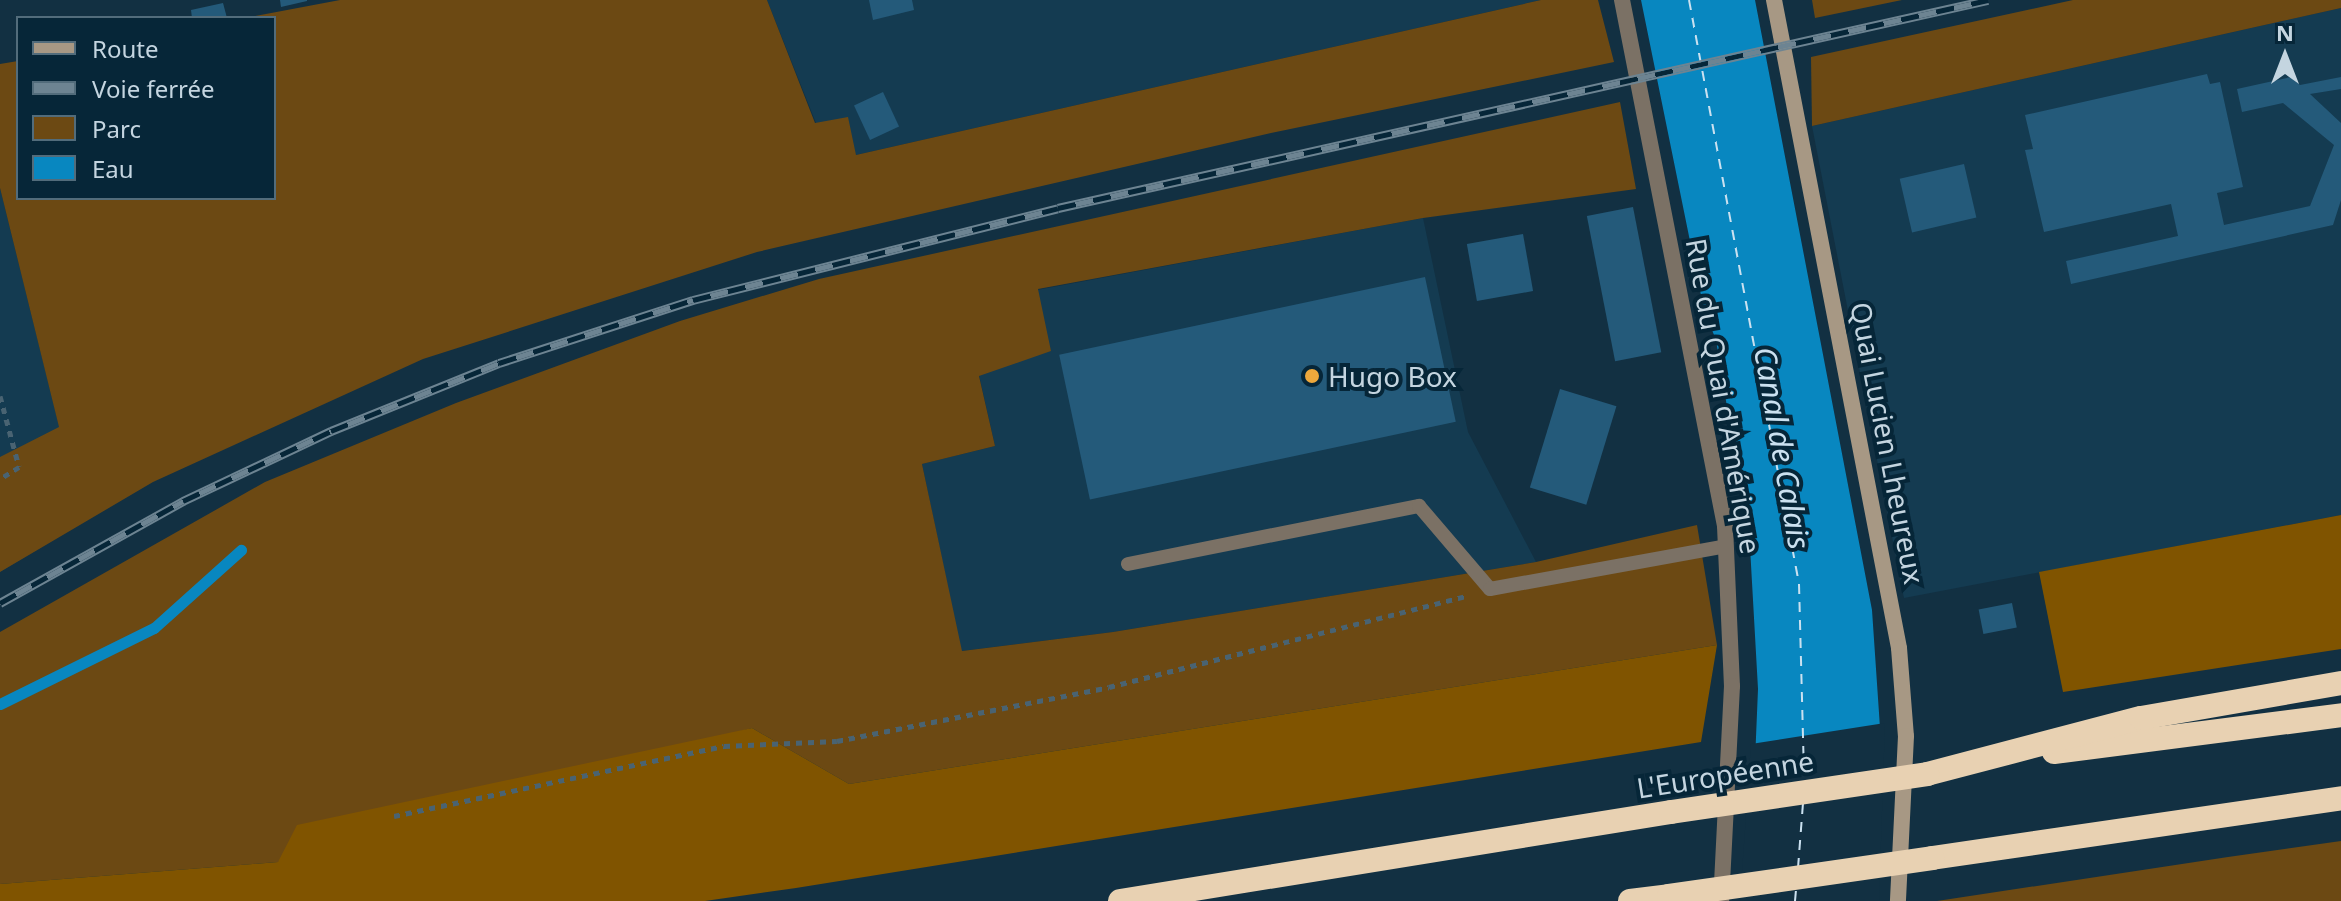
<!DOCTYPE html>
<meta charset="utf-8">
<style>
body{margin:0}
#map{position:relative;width:2341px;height:901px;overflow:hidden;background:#123042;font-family:"Noto Sans",sans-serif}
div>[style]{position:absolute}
.built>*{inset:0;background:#143b51}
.green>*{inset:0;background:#6c4913}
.forest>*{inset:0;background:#805400}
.water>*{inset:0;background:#0887c0}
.pier>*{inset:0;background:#123042}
.stream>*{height:11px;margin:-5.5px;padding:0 5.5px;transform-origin:5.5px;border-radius:5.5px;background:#0887c0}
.ferry>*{height:2px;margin-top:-1px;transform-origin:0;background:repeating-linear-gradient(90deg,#cbe1f0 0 10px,transparent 0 18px)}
.building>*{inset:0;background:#245a7a;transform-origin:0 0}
.path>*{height:5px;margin-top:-2.5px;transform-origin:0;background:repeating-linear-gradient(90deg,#496372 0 6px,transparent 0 12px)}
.lane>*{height:14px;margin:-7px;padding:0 7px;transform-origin:7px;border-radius:7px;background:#7b7165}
.street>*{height:16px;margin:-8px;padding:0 8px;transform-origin:8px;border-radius:8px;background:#7b7165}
.secondary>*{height:16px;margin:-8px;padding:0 8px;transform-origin:8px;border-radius:8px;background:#a79884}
.highway>*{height:24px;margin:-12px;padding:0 12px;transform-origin:12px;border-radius:12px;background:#e8d1b2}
.rail>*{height:9px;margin-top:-4.5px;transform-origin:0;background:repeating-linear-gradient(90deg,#062638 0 18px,#6d8492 0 36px);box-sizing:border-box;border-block:2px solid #6d8492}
.highway-bridge>*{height:24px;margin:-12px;padding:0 12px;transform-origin:12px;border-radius:12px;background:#e8d1b2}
.dots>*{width:22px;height:22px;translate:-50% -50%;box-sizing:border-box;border:4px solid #062638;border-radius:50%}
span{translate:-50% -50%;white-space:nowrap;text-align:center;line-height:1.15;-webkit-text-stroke:8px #062638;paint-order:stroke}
.poi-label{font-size:28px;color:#c4d5e0}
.left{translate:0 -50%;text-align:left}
.street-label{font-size:28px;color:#c4d5e0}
.water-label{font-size:30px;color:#cbe1f0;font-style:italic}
.legend{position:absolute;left:16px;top:16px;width:260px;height:184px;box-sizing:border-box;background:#062638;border:2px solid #526c7b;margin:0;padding:10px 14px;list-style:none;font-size:24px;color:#c4d5e0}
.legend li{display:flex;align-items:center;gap:16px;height:40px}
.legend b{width:40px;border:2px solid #526c7b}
.north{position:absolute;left:2245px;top:16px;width:80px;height:80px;-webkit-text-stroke:6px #062638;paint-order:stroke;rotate:0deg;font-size:22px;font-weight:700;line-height:32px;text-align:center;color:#c4d5e0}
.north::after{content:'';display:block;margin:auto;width:28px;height:36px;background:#c4d5e0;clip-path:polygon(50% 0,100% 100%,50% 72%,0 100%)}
</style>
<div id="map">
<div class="built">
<i style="clip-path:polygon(767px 0,1541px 0,856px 155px,816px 123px)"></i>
<i style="clip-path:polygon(2341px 8px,2341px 515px,1904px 598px,1812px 126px)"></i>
<i style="clip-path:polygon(0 188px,83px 522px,0 572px)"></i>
<i style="clip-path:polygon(1423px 218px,1468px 432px,1536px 562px,1113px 632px,961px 651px,922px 464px,995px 446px,979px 375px,1037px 290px)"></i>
</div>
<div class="green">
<i style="clip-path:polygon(340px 0,767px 0,815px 123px,848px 117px,856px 155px,1541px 0,1598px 0,1614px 62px,1271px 133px,757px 252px,423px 359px,153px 482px,0 572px,0 457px,59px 427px,0 188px,0 64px,18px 61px,18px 198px,274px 198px,274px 18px,245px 18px)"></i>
<i style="clip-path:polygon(1812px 0,1902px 0,1815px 18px)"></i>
<i style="clip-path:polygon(2073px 0,2341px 0,2341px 8px,1812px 126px,1811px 57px)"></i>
<i style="clip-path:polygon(1620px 102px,1636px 189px,1423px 218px,1038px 289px,1051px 351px,979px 376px,995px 446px,922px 464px,962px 651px,1113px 632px,1536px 562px,1697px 525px,1717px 645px,849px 784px,752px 728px,278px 862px,0 884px,0 632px,265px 482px,456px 403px,680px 321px,819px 279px)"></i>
<i style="clip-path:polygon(2341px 841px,2341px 901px,1937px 901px,2228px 857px)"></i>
</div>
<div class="forest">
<i style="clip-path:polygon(2341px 515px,2341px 649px,2063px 692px,2039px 572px)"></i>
<i style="clip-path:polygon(1717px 645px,1701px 742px,796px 888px,705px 901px,0 901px,0 884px,278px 862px,297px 825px,752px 728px,849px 784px)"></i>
</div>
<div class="water">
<i style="clip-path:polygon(1641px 0,1755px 0,1872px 610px,1882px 757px,1755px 761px,1758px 689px,1750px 547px,1716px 340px,1704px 310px)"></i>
</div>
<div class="pier">
<i style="clip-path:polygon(1885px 723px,1879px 901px,1740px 901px,1751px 744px)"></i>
</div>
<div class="stream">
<i style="left:0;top:704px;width:172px;rotate:-26.3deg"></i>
<i style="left:154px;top:628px;width:117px;rotate:-41.9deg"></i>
</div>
<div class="ferry">
<i style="left:1689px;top:0;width:594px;rotate:79.33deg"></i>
<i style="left:1799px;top:584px;width:196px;rotate:88.5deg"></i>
<i style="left:1798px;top:868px;width:65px;rotate:-85.6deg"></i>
<i style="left:1795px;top:901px;width:11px;rotate:-85deg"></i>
</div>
<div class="building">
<i style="clip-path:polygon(280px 0,307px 0,307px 1px,281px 7px)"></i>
<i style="clip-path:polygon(869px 0,912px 0,914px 10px,873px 20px)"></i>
<i style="clip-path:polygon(223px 3px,227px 18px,192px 18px,191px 10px)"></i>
<i style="clip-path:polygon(2207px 74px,2210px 84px,2220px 82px,2243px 187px,2217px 193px,2224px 225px,2310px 206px,2334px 145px,2283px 103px,2242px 112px,2237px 89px,2291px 77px,2300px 85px,2341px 77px,2341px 89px,2310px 94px,2341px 123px,2341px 200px,2333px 225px,2071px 284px,2066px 261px,2178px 236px,2171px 204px,2044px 232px,2025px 150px,2033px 149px,2025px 115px)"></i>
<i style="left:883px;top:92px;width:38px;height:32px;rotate:65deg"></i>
<i style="left:1964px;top:164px;width:55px;height:66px;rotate:77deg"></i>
<i style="left:1633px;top:207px;width:148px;height:47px;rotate:79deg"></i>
<i style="left:1523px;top:234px;width:58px;height:57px;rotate:80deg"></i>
<i style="left:1425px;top:277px;width:148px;height:374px;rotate:78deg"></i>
<i style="left:1560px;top:389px;width:59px;height:103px;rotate:17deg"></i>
<i style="left:2012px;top:603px;width:25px;height:34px;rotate:79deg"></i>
</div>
<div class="path">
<i style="left:0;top:396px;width:73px;rotate:75deg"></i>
<i style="left:19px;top:467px;width:22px;rotate:148deg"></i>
<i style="left:394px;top:816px;width:337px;rotate:-12deg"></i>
<i style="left:724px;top:746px;width:113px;rotate:-2.5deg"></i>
<i style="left:837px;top:741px;width:277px;rotate:-11.2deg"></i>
<i style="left:1109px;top:687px;width:368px;rotate:-14.3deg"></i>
</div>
<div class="lane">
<i style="left:1128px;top:564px;width:297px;rotate:-11.3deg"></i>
<i style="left:1419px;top:506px;width:109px;rotate:49.5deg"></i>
<i style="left:1490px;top:589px;width:240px;rotate:-10.3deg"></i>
</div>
<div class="street">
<i style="left:1622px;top:0;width:536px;rotate:78.92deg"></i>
<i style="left:1725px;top:526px;width:160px;rotate:87.5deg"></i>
<i style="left:1732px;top:686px;width:215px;rotate:92.9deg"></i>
</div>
<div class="secondary">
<i style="left:1774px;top:0;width:660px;rotate:79.08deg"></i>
<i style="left:1899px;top:648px;width:88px;rotate:85.5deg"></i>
<i style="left:1906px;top:736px;width:165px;rotate:92.8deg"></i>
</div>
<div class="highway">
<i style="left:2054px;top:752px;width:289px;rotate:-7.3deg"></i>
<i style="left:1927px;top:774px;width:221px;rotate:-14.7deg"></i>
<i style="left:2141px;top:718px;width:203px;rotate:-9.9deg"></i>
<i style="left:1932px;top:858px;width:413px;rotate:-8.3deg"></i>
<i style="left:1120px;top:901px;width:558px;rotate:-9.18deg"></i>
<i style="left:1630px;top:901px;width:39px;rotate:-7deg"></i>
</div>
<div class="rail">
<i style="left:0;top:603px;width:210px;rotate:-29.1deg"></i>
<i style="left:183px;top:501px;width:164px;rotate:-25.3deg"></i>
<i style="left:331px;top:431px;width:181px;rotate:-22deg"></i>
<i style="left:499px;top:363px;width:204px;rotate:-18deg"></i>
<i style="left:693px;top:300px;width:376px;rotate:-14.1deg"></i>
<i style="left:1058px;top:208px;width:953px;rotate:-12.61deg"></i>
</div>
<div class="highway-bridge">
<i style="left:1671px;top:812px;width:259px;rotate:-8.4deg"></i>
<i style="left:1669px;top:896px;width:266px;rotate:-8.2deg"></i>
</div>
<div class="dots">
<i style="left:1312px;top:376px;background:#eda83c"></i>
</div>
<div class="poi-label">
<span class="left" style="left:1328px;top:376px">Hugo Box</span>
</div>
<div class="street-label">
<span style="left:1724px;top:396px;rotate:80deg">Rue du Quai d'Amérique</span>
<span style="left:1888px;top:443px;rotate:79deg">Quai Lucien Lheureux</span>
<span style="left:1725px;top:774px;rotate:-9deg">L'Européenne</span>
</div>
<div class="water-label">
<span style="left:1782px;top:448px;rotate:80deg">Canal de Calais</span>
</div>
<ul class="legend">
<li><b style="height:10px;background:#a79884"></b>Route</li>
<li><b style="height:10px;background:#6d8492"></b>Voie ferrée</li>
<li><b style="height:22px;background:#6c4913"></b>Parc</li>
<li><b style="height:22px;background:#0887c0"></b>Eau</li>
</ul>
<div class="north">N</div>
</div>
